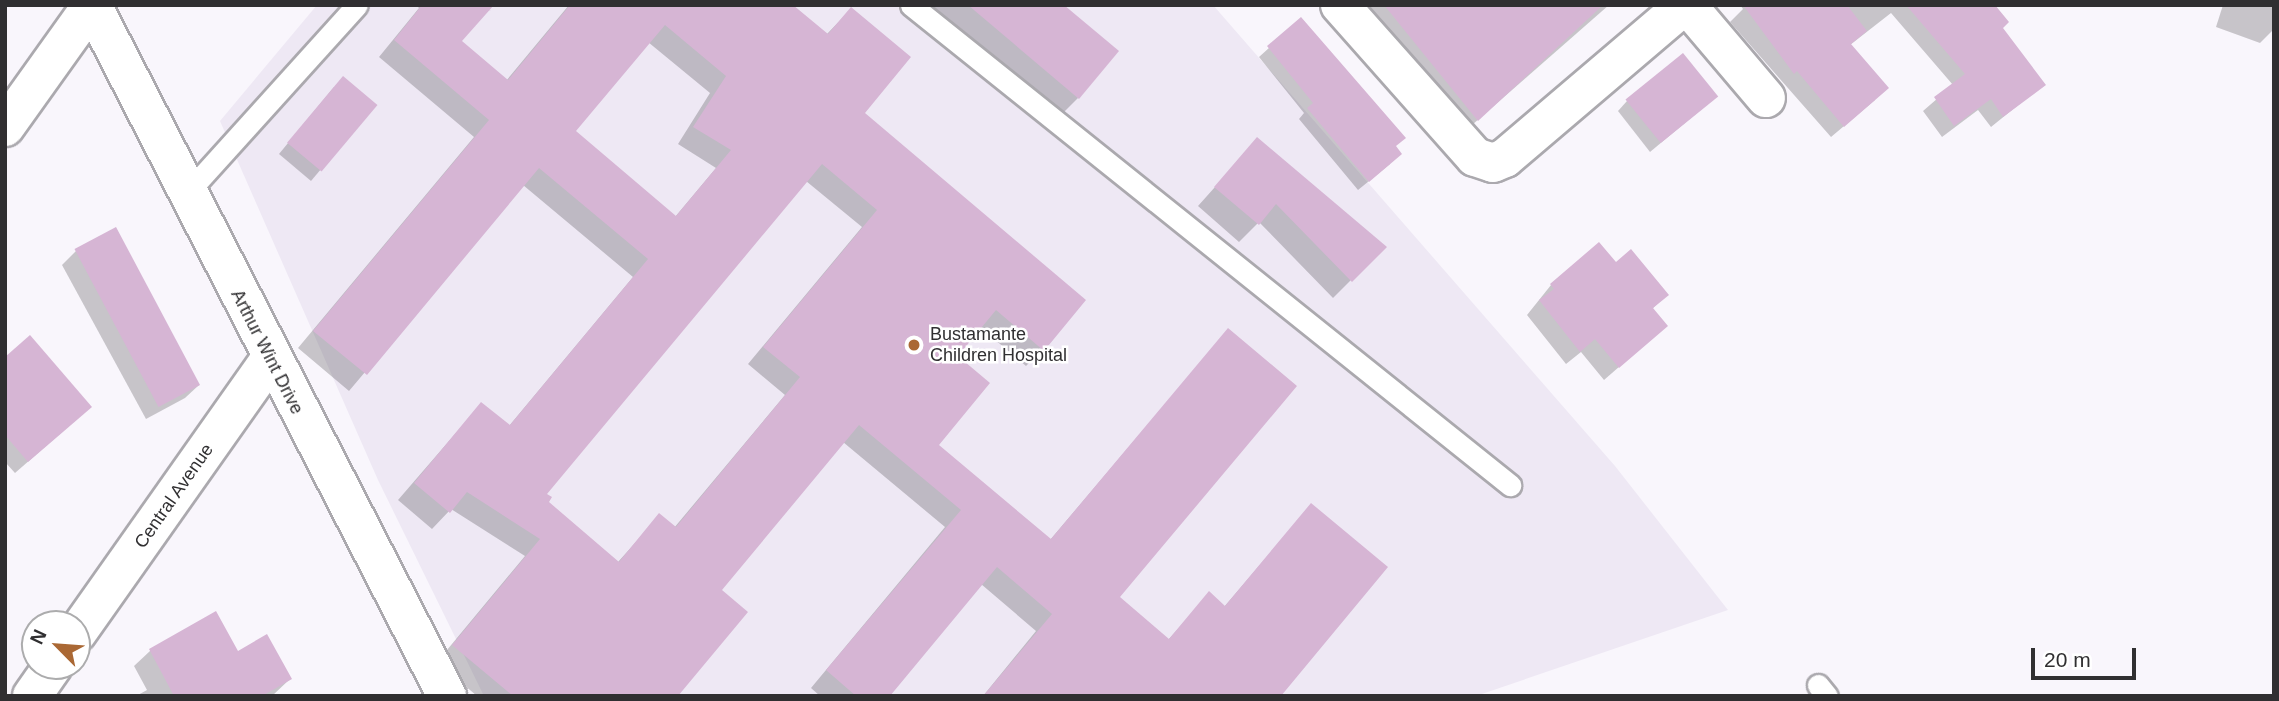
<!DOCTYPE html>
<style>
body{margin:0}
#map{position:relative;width:2279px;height:701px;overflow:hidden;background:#f9f6fc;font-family:Helvetica,sans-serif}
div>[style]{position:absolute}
.built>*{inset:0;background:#eee8f4}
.shadow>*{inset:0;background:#0003}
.building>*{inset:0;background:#d6b5d4;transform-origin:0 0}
.roads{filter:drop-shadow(2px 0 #aba9ae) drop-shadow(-2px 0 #aba9ae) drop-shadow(0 2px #aba9ae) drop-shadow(0 -2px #aba9ae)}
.lane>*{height:21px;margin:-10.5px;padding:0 10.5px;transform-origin:10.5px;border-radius:10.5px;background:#fff}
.street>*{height:38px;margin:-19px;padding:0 19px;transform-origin:19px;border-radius:19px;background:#fff}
.secondary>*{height:38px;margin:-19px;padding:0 19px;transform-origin:19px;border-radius:19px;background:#fff}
.dots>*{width:19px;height:19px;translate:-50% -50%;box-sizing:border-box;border:4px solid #fff;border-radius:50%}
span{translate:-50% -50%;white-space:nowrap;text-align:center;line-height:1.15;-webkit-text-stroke:5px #fff;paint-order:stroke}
.poi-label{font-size:18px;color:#302f31}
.left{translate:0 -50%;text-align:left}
.street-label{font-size:18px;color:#302f31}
.frame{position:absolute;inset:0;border:7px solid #302f31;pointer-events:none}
.north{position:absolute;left:21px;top:610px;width:70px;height:70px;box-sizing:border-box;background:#fff;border:2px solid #acacad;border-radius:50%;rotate:295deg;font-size:19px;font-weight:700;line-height:28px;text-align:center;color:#302f31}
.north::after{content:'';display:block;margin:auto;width:24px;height:32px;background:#aa6834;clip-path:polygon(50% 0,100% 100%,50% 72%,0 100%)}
.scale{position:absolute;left:2031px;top:648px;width:105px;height:32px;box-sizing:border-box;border:4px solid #302f31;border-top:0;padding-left:9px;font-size:21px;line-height:24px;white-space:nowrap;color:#302f31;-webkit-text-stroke:5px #fff;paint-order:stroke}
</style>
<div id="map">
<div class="built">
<i style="clip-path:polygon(317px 5px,1213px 5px,1615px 466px,1728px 610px,1476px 696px,484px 696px,378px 480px,220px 121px)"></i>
</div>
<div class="shadow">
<i style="clip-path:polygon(evenodd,416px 5px,492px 5px,459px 41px,506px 81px,569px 5px,790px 5px,826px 35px,851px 9px,862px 113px,1043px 349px,1026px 366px,980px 327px,955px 356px,936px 445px,1050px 540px,1228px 330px,1118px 597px,1168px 640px,1209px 594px,1224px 607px,1311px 505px,1279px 696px,983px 696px,1036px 631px,981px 584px,888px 696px,820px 696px,811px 688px,945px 527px,843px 442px,719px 590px,676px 696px,477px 696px,437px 662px,525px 556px,451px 509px,432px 529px,398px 500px,481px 404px,509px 426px,633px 277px,523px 185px,349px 391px,298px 348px,474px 137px,379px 57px,419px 8px,416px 5px,648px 42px,710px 93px,678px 144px,716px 168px,675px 217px,573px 132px,648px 42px,416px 5px,806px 181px,862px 227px,748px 364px,785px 395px,674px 528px,660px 515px,618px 562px,547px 502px,544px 494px,806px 181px)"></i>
<i style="clip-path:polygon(924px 5px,1062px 5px,1078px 98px,1058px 118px)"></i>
<i style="clip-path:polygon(1360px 5px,1609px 5px,1464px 132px)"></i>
<i style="clip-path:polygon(1740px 5px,1993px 5px,2001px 28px,2043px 85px,1991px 127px,1978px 110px,1942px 137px,1923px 111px,1953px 85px,1891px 13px,1850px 45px,1875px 100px,1831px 137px,1730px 22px,1743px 9px)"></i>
<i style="clip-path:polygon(2223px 5px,2274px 5px,2274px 29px,2260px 43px,2216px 27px)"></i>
<i style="clip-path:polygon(1301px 19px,1394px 147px,1390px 164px,1358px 190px,1299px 119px,1304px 113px,1259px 57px)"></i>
<i style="clip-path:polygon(334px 87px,375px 105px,311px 181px,279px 154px)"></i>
<i style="clip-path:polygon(1716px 97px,1650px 152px,1618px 111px,1627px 101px)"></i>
<i style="clip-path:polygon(1257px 140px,1384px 247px,1333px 298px,1259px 222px,1239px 242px,1198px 206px)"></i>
<i style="clip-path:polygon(76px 251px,199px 385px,185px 398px,146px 419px,62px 265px)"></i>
<i style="clip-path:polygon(1616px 264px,1666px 295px,1652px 309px,1666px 326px,1604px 380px,1581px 352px,1566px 364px,1527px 315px,1551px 285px)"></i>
<i style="clip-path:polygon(5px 359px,77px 419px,15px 473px,5px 462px)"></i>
<i style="clip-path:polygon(215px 614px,237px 653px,290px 679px,272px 696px,136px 696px,147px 690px,134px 666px,150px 651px)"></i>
</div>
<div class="building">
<i style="clip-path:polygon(evenodd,422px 5px,494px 5px,462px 41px,508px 80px,570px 5px,793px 5px,828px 34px,851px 7px,911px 57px,865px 113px,1086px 300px,1044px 351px,996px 310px,958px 356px,990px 383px,939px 445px,1051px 539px,1228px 328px,1297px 386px,1120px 597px,1169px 639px,1209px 591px,1225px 606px,1311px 503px,1388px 567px,1281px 696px,983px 696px,1052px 614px,997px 567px,890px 696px,856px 696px,826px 670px,961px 510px,859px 425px,722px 590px,748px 612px,678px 696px,513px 696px,452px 645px,540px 539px,467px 492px,450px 513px,414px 483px,481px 402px,510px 425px,648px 259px,539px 168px,367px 375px,313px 331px,489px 120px,394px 40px,422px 5px,665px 25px,726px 76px,693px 127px,731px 150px,676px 216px,576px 131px,665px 25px,422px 5px,822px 164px,877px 210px,763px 347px,800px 377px,676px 527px,659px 513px,619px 562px,549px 502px,552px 497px,547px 494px,822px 164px)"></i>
<i style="clip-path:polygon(968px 5px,1064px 5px,1119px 51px,1079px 99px)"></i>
<i style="clip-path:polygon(1384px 5px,1603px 5px,1478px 121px)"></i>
<i style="clip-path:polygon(1743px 5px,1847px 5px,1867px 31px,1851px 44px,1889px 88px,1844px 127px,1797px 71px,1794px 74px)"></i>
<i style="clip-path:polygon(1906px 5px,1995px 5px,2009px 22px,2003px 28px,2046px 85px,2003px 117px,1991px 99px,1954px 126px,1934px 97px,1965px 74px)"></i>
<i style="clip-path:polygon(1301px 17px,1406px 138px,1396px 146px,1402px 154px,1369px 182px,1307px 108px,1313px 103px,1267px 46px)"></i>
<i style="left:1683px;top:53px;width:56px;height:74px;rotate:51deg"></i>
<i style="left:343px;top:76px;width:45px;height:87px;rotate:40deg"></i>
<i style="clip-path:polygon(1257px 137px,1387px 247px,1352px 282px,1276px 204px,1259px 225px,1214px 187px)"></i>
<i style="left:116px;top:227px;width:179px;height:47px;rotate:62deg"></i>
<i style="clip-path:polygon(1599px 242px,1616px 262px,1631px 249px,1669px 295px,1653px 308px,1668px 326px,1619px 368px,1595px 339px,1580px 352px,1539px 300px,1554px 289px,1550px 284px)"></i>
<i style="clip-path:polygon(30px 335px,92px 407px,28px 462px,5px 435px,5px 357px)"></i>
<i style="clip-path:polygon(216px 611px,238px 651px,267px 634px,292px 679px,262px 696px,174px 696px,149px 649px)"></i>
</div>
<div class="roads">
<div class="lane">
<i style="left:911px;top:5px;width:768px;rotate:38.71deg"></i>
<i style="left:187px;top:193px;width:253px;rotate:-47.9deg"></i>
<i style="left:1818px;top:685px;width:14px;rotate:51deg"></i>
</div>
<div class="street">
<i style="left:1340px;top:5px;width:203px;rotate:48.4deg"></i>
<i style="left:1475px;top:157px;width:19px;rotate:18deg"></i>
<i style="left:1493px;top:163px;width:13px;rotate:-23deg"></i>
<i style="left:1505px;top:158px;width:236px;rotate:-40.4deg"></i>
<i style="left:1687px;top:5px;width:122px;rotate:49.7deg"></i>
<i style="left:5px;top:127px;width:150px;rotate:-54.5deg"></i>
<i style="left:77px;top:633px;width:335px;rotate:-54.8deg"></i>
<i style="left:32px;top:696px;width:37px;rotate:-55deg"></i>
</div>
<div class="secondary">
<i style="left:92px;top:5px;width:777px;rotate:62.81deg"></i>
</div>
</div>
<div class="dots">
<i style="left:914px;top:345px;background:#aa6834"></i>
</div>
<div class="poi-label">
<span class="left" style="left:930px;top:345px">Bustamante<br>Children Hospital</span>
</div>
<div class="street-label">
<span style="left:267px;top:352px;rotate:63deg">Arthur Wint Drive</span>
<span style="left:174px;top:496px;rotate:-55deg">Central Avenue</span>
</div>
<div class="frame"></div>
<div class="north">N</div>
<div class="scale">20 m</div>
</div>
